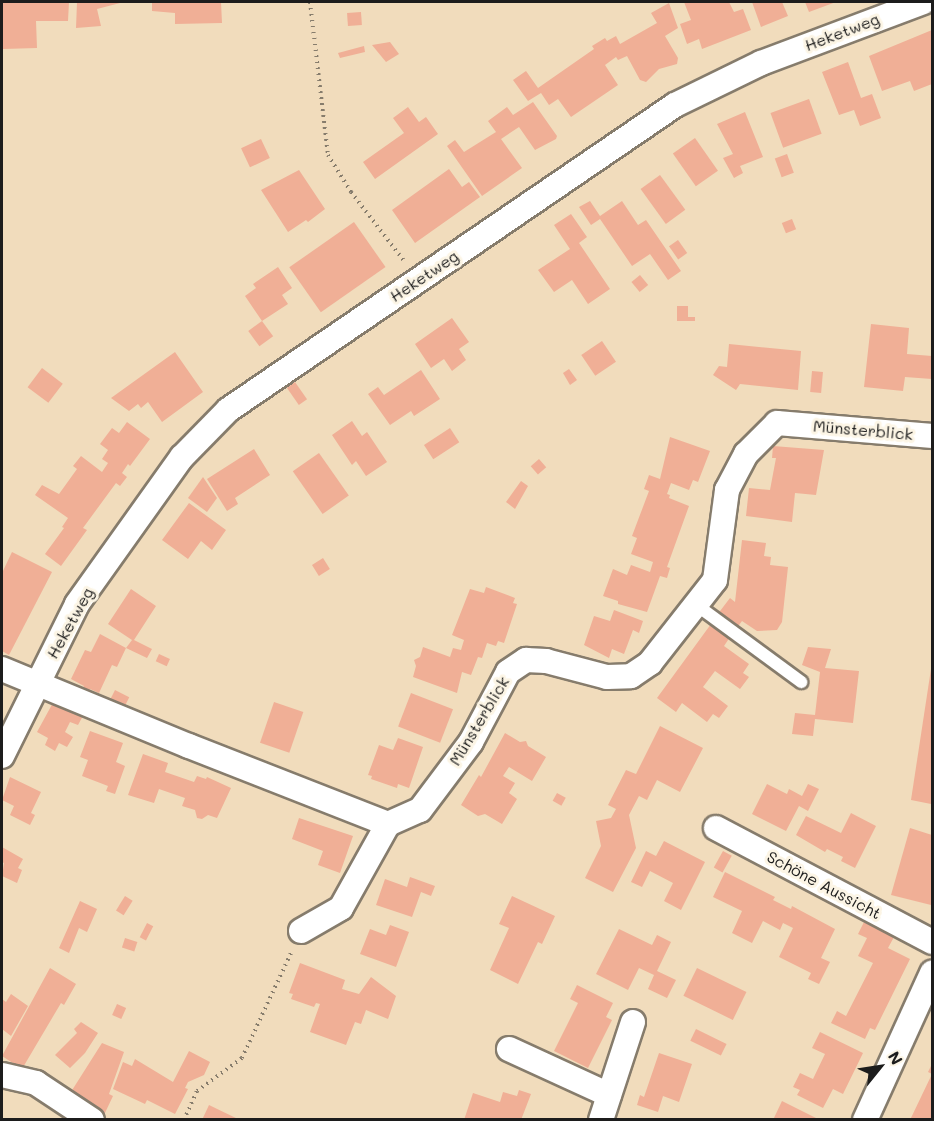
<!DOCTYPE html>
<meta charset="utf-8">
<style>
body{margin:0}
#map{position:relative;width:934px;height:1121px;overflow:hidden;background:#f1dcbc;font-family:Mali,sans-serif}
div>[style]{position:absolute}
.building>*{inset:0;background:#f0af96;transform-origin:0 0}
.path>*{height:4px;margin-top:-2px;transform-origin:0;background:repeating-linear-gradient(90deg,#867c6c 0 1.5px,transparent 0 6px)}
.roads{filter:drop-shadow(2px 0 #867c6c) drop-shadow(-2px 0 #867c6c) drop-shadow(0 2px #867c6c) drop-shadow(0 -2px #867c6c)}
.service>*{height:12px;margin:-6px;padding:0 6px;transform-origin:6px;border-radius:6px;background:#fff}
.minor>*{height:24px;margin:-12px;padding:0 12px;transform-origin:12px;border-radius:12px;background:#fff}
span{translate:-50% -50%;white-space:nowrap;text-align:center;line-height:1.15;-webkit-text-stroke:6px #fcf5e5;paint-order:stroke}
.street-label{font-size:16px;color:#1c1c1c}
.frame{position:absolute;inset:0;border:3px solid #1c1c1c;pointer-events:none}
.north{position:absolute;left:850px;top:1037px;width:60px;height:60px;-webkit-text-stroke:4px #fcf5e5;paint-order:stroke;rotate:60deg;font-size:16px;font-weight:700;line-height:24px;text-align:center;color:#1c1c1c}
.north::after{content:'';display:block;margin:auto;width:21px;height:27px;background:#1c1c1c;clip-path:polygon(50% 0,100% 100%,50% 72%,0 100%)}
</style>
<div id="map">
<div class="building">
<i style="clip-path:polygon(2px 2px,69px 2px,68px 21px,36px 21px,37px 48px,3px 49px)"></i>
<i style="clip-path:polygon(77px 2px,124px 2px,97px 9px,101px 26px,76px 28px)"></i>
<i style="clip-path:polygon(152px 2px,221px 2px,222px 23px,175px 24px,175px 13px,152px 11px)"></i>
<i style="clip-path:polygon(684px 2px,729px 2px,734px 12px,743px 9px,751px 30px,702px 49px,699px 39px,687px 44px,680px 24px,691px 20px)"></i>
<i style="clip-path:polygon(752px 2px,782px 2px,788px 16px,761px 27px)"></i>
<i style="clip-path:polygon(805px 2px,836px 2px,809px 12px)"></i>
<i style="clip-path:polygon(669px 3px,678px 28px,665px 36px,678px 58px,677px 64px,659px 69px,646px 82px,640px 80px,627px 56px,618px 60px,616px 57px,605px 65px,618px 85px,571px 117px,558px 99px,549px 105px,541px 93px,528px 101px,513px 80px,526px 71px,538px 88px,594px 49px,592px 46px,605px 38px,607px 41px,616px 36px,620px 44px,657px 23px,651px 13px)"></i>
<i style="left:361px;top:12px;width:13px;height:14px;rotate:86deg"></i>
<i style="clip-path:polygon(932px 30px,932px 84px,914px 91px,910px 81px,882px 91px,869px 56px)"></i>
<i style="clip-path:polygon(390px 42px,399px 54px,386px 62px,372px 45px)"></i>
<i style="clip-path:polygon(364px 46px,365px 52px,340px 58px,338px 53px)"></i>
<i style="clip-path:polygon(848px 62px,861px 98px,872px 94px,881px 118px,860px 126px,854px 110px,839px 115px,822px 72px)"></i>
<i style="left:809px;top:99px;width:37px;height:41px;rotate:70deg"></i>
<i style="clip-path:polygon(533px 102px,557px 136px,556px 139px,535px 150px,519px 127px,501px 139px,522px 168px,482px 196px,447px 146px,455px 140px,464px 152px,496px 132px,488px 121px,507px 107px,513px 115px)"></i>
<i style="clip-path:polygon(408px 107px,419px 122px,426px 117px,438px 134px,375px 179px,363px 162px,404px 133px,393px 118px)"></i>
<i style="clip-path:polygon(745px 112px,763px 157px,740px 166px,743px 173px,734px 178px,723px 158px,733px 154px,717px 124px)"></i>
<i style="left:695px;top:138px;width:40px;height:27px;rotate:55deg"></i>
<i style="left:261px;top:139px;width:21px;height:22px;rotate:65deg"></i>
<i style="left:787px;top:154px;width:20px;height:13px;rotate:70deg"></i>
<i style="clip-path:polygon(449px 169px,462px 187px,469px 182px,480px 197px,415px 243px,392px 210px)"></i>
<i style="clip-path:polygon(299px 170px,325px 209px,308px 222px,306px 220px,288px 232px,261px 190px)"></i>
<i style="left:660px;top:175px;width:43px;height:24px;rotate:54deg"></i>
<i style="clip-path:polygon(590px 201px,600px 216px,622px 201px,638px 225px,646px 220px,681px 271px,668px 280px,650px 254px,632px 266px,600px 219px,591px 225px,579px 207px)"></i>
<i style="clip-path:polygon(571px 214px,587px 237px,579px 243px,610px 289px,588px 304px,572px 280px,554px 292px,538px 270px,570px 249px,554px 225px)"></i>
<i style="left:792px;top:219px;width:11px;height:11px;rotate:68deg"></i>
<i style="left:354px;top:222px;width:55px;height:79px;rotate:55deg"></i>
<i style="left:678px;top:240px;width:16px;height:11px;rotate:55deg"></i>
<i style="clip-path:polygon(278px 267px,292px 288px,282px 295px,288px 304px,262px 321px,245px 296px,256px 288px,253px 284px)"></i>
<i style="left:640px;top:275px;width:13px;height:11px;rotate:51deg"></i>
<i style="clip-path:polygon(677px 306px,688px 306px,688px 317px,695px 317px,695px 321px,677px 321px)"></i>
<i style="clip-path:polygon(452px 318px,469px 342px,459px 349px,466px 360px,452px 371px,444px 359px,431px 368px,415px 344px)"></i>
<i style="left:262px;top:321px;width:19px;height:17px;rotate:54deg"></i>
<i style="clip-path:polygon(871px 324px,909px 328px,907px 354px,932px 356px,932px 379px,905px 377px,903px 391px,864px 387px)"></i>
<i style="left:602px;top:341px;width:25px;height:25px;rotate:56deg"></i>
<i style="clip-path:polygon(729px 344px,801px 351px,798px 390px,740px 384px,736px 390px,713px 375px,719px 366px,727px 367px)"></i>
<i style="clip-path:polygon(175px 352px,203px 392px,162px 422px,148px 402px,141px 408px,138px 404px,129px 411px,111px 398px)"></i>
<i style="left:42px;top:368px;width:26px;height:24px;rotate:37deg"></i>
<i style="clip-path:polygon(569px 369px,577px 380px,570px 385px,563px 373px)"></i>
<i style="clip-path:polygon(421px 370px,440px 399px,414px 416px,411px 411px,390px 425px,368px 394px,378px 387px,384px 395px)"></i>
<i style="left:812px;top:371px;width:11px;height:21px;rotate:5deg"></i>
<i style="left:295px;top:382px;width:21px;height:10px;rotate:55deg"></i>
<i style="clip-path:polygon(352px 421px,362px 436px,367px 432px,387px 462px,366px 476px,356px 461px,352px 465px,332px 435px)"></i>
<i style="clip-path:polygon(127px 422px,150px 439px,130px 466px,128px 464px,122px 473px,127px 477px,120px 486px,116px 483px,83px 528px,87px 530px,61px 566px,45px 554px,64px 528px,62px 527px,68px 518px,35px 495px,42px 485px,59px 494px,77px 469px,73px 466px,81px 456px,102px 472px,108px 463px,102px 459px,108px 450px,100px 444px,112px 428px,119px 433px)"></i>
<i style="left:450px;top:428px;width:17px;height:31px;rotate:57deg"></i>
<i style="clip-path:polygon(670px 437px,710px 451px,698px 482px,693px 480px,689px 490px,671px 483px,667px 494px,670px 495px,669px 498px,689px 506px,667px 567px,670px 568px,667px 578px,660px 576px,647px 612px,618px 604px,618px 601px,603px 596px,613px 569px,627px 575px,631px 565px,650px 572px,653px 562px,631px 554px,637px 538px,632px 536px,649px 491px,644px 489px,649px 475px,660px 479px)"></i>
<i style="clip-path:polygon(773px 446px,824px 450px,816px 495px,795px 493px,792px 522px,746px 516px,749px 488px,770px 490px,776px 458px,772px 458px)"></i>
<i style="clip-path:polygon(254px 449px,270px 475px,235px 498px,238px 504px,227px 511px,207px 479px)"></i>
<i style="left:319px;top:453px;width:52px;height:32px;rotate:55deg"></i>
<i style="left:539px;top:459px;width:11px;height:11px;rotate:49deg"></i>
<i style="clip-path:polygon(203px 477px,217px 498px,207px 512px,188px 498px)"></i>
<i style="clip-path:polygon(521px 481px,528px 486px,515px 509px,506px 502px)"></i>
<i style="clip-path:polygon(189px 503px,226px 530px,212px 550px,201px 541px,188px 559px,162px 540px)"></i>
<i style="clip-path:polygon(742px 540px,766px 543px,764px 556px,771px 557px,770px 565px,788px 567px,782px 622px,777px 630px,757px 631px,742px 621px,736px 629px,717px 615px,730px 598px,735px 602px)"></i>
<i style="clip-path:polygon(12px 552px,52px 572px,9px 655px,2px 651px,2px 573px)"></i>
<i style="left:323px;top:558px;width:13px;height:13px;rotate:58deg"></i>
<i style="clip-path:polygon(486px 587px,515px 598px,513px 603px,517px 604px,504px 643px,498px 641px,496px 646px,487px 643px,482px 658px,478px 657px,471px 675px,462px 672px,457px 693px,413px 677px,416px 666px,414px 660px,420px 657px,423px 647px,450px 657px,453px 648px,461px 650px,464px 640px,452px 635px,470px 589px,484px 593px)"></i>
<i style="clip-path:polygon(131px 589px,156px 606px,134px 640px,152px 649px,147px 658px,126px 648px,132px 640px,108px 624px)"></i>
<i style="clip-path:polygon(614px 610px,643px 621px,639px 633px,633px 630px,624px 654px,612px 649px,609px 658px,584px 645px,594px 616px,610px 621px)"></i>
<i style="clip-path:polygon(711px 624px,730px 637px,724px 646px,749px 664px,743px 673px,749px 677px,740px 689px,715px 671px,703px 687px,728px 706px,719px 718px,713px 714px,707px 722px,682px 703px,676px 712px,657px 698px)"></i>
<i style="clip-path:polygon(100px 634px,126px 648px,117px 667px,112px 665px,99px 693px,90px 689px,87px 694px,81px 691px,84px 686px,71px 679px,85px 650px,91px 652px)"></i>
<i style="clip-path:polygon(808px 647px,831px 649px,825px 668px,859px 671px,853px 723px,815px 719px,813px 736px,792px 734px,795px 713px,815px 715px,820px 672px,802px 665px)"></i>
<i style="left:159px;top:654px;width:12px;height:8px;rotate:24deg"></i>
<i style="clip-path:polygon(931px 669px,932px 800px,931px 804px,911px 800px)"></i>
<i style="left:115px;top:690px;width:16px;height:10px;rotate:27deg"></i>
<i style="left:411px;top:693px;width:45px;height:36px;rotate:21deg"></i>
<i style="clip-path:polygon(55px 699px,84px 714px,78px 725px,70px 722px,65px 732px,73px 737px,67px 747px,59px 743px,55px 751px,45px 745px,48px 738px,37px 732px)"></i>
<i style="left:274px;top:702px;width:31px;height:43px;rotate:19deg"></i>
<i style="clip-path:polygon(660px 726px,703px 748px,680px 792px,657px 780px,647px 800px,639px 796px,629px 815px,636px 848px,613px 892px,585px 878px,601px 846px,596px 821px,611px 818px,616px 809px,608px 805px,626px 770px,636px 774px)"></i>
<i style="clip-path:polygon(90px 731px,123px 743px,116px 762px,125px 766px,115px 794px,106px 791px,108px 786px,82px 776px,88px 760px,80px 757px)"></i>
<i style="clip-path:polygon(505px 733px,520px 742px,526px 741px,528px 746px,546px 757px,532px 781px,509px 767px,503px 776px,515px 783px,509px 793px,517px 799px,502px 824px,485px 814px,478px 816px,461px 805px,479px 775px,481px 777px)"></i>
<i style="clip-path:polygon(398px 738px,423px 747px,409px 788px,398px 784px,397px 788px,371px 779px,372px 776px,368px 775px,379px 745px,393px 750px)"></i>
<i style="clip-path:polygon(143px 754px,168px 763px,165px 772px,194px 782px,197px 776px,206px 779px,207px 777px,231px 788px,217px 818px,208px 815px,202px 819px,197px 818px,195px 810px,182px 806px,185px 798px,159px 789px,154px 803px,128px 795px)"></i>
<i style="clip-path:polygon(10px 777px,41px 792px,31px 813px,35px 815px,30px 825px,10px 815px,14px 806px,2px 800px)"></i>
<i style="clip-path:polygon(767px 784px,787px 794px,789px 789px,802px 796px,808px 784px,819px 789px,808px 811px,799px 806px,786px 831px,752px 814px)"></i>
<i style="left:557px;top:793px;width:10px;height:9px;rotate:29deg"></i>
<i style="clip-path:polygon(851px 813px,876px 826px,855px 868px,841px 861px,843px 857px,827px 849px,825px 852px,796px 835px,806px 816px,841px 833px)"></i>
<i style="clip-path:polygon(299px 818px,353px 836px,340px 873px,318px 865px,323px 851px,292px 839px)"></i>
<i style="clip-path:polygon(910px 828px,932px 835px,931px 905px,891px 895px)"></i>
<i style="clip-path:polygon(664px 841px,705px 862px,681px 910px,664px 901px,673px 883px,650px 871px,642px 887px,631px 882px,646px 851px,656px 856px)"></i>
<i style="clip-path:polygon(2px 847px,23px 859px,18px 868px,22px 870px,17px 883px,2px 876px,4px 863px,2px 862px)"></i>
<i style="left:723px;top:851px;width:10px;height:19px;rotate:29deg"></i>
<i style="clip-path:polygon(725px 872px,775px 897px,773px 900px,791px 909px,792px 906px,835px 929px,821px 958px,830px 962px,819px 984px,808px 979px,811px 973px,779px 957px,793px 928px,783px 923px,780px 930px,763px 921px,752px 943px,732px 933px,742px 911px,713px 897px)"></i>
<i style="clip-path:polygon(410px 877px,435px 886px,431px 896px,421px 892px,412px 917px,376px 905px,385px 879px,407px 887px)"></i>
<i style="left:125px;top:896px;width:9px;height:17px;rotate:32deg"></i>
<i style="clip-path:polygon(512px 896px,555px 916px,542px 944px,538px 942px,518px 984px,490px 970px,509px 928px,499px 924px)"></i>
<i style="clip-path:polygon(80px 901px,97px 909px,87px 932px,79px 928px,69px 953px,59px 948px)"></i>
<i style="clip-path:polygon(864px 922px,894px 937px,888px 948px,910px 959px,875px 1030px,870px 1028px,865px 1039px,831px 1023px,837px 1011px,846px 1016px,873px 963px,858px 956px,867px 938px,858px 934px)"></i>
<i style="left:147px;top:923px;width:7px;height:16px;rotate:27deg"></i>
<i style="clip-path:polygon(390px 925px,409px 932px,396px 967px,360px 954px,370px 929px,386px 935px)"></i>
<i style="clip-path:polygon(619px 929px,652px 945px,657px 935px,671px 942px,657px 971px,676px 980px,667px 998px,648px 989px,654px 975px,639px 968px,628px 990px,596px 974px)"></i>
<i style="left:125px;top:938px;width:13px;height:10px;rotate:18deg"></i>
<i style="clip-path:polygon(300px 963px,345px 980px,342px 989px,359px 994px,371px 977px,396px 996px,388px 1019px,366px 1010px,361px 1024px,355px 1022px,346px 1045px,310px 1032px,320px 1004px,316px 1003px,314px 1007px,291px 999px,293px 994px,289px 993px)"></i>
<i style="clip-path:polygon(50px 968px,76px 984px,64px 1005px,61px 1003px,22px 1069px,2px 1056px)"></i>
<i style="left:697px;top:968px;width:55px;height:31px;rotate:26deg"></i>
<i style="clip-path:polygon(577px 985px,613px 1003px,606px 1017px,612px 1020px,588px 1068px,554px 1051px,578px 1003px,570px 999px)"></i>
<i style="clip-path:polygon(11px 994px,28px 1006px,11px 1036px,2px 1029px,2px 999px,6px 1002px)"></i>
<i style="left:117px;top:1004px;width:10px;height:12px;rotate:24deg"></i>
<i style="clip-path:polygon(81px 1022px,98px 1033px,85px 1053px,70px 1068px,55px 1055px,77px 1033px,74px 1029px)"></i>
<i style="left:696px;top:1029px;width:34px;height:13px;rotate:26deg"></i>
<i style="clip-path:polygon(820px 1032px,863px 1053px,843px 1094px,833px 1089px,823px 1108px,797px 1095px,800px 1090px,793px 1087px,800px 1073px,813px 1079px,825px 1054px,812px 1048px)"></i>
<i style="clip-path:polygon(102px 1043px,124px 1052px,109px 1094px,113px 1096px,104px 1115px,69px 1095px)"></i>
<i style="clip-path:polygon(189px 1051px,210px 1062px,204px 1075px,188px 1082px,185px 1088px,188px 1089px,175px 1114px,147px 1100px,145px 1104px,113px 1089px,123px 1062px,132px 1066px,135px 1059px,173px 1082px)"></i>
<i style="clip-path:polygon(659px 1053px,692px 1064px,679px 1102px,663px 1096px,658px 1112px,637px 1105px,640px 1095px,644px 1097px)"></i>
<i style="clip-path:polygon(932px 1064px,932px 1120px,910px 1120px,932px 1074px,928px 1072px)"></i>
<i style="clip-path:polygon(519px 1090px,531px 1094px,521px 1120px,464px 1120px,473px 1093px,500px 1102px,503px 1092px,517px 1096px)"></i>
<i style="clip-path:polygon(782px 1101px,820px 1120px,773px 1120px)"></i>
<i style="clip-path:polygon(209px 1105px,240px 1120px,202px 1120px)"></i>
</div>
<div class="path">
<i style="left:310px;top:2px;width:154px;rotate:83.3deg"></i>
<i style="left:328px;top:155px;width:44px;rotate:58.1deg"></i>
<i style="left:351px;top:192px;width:88px;rotate:52.4deg"></i>
<i style="left:184px;top:1120px;width:32px;rotate:-66deg"></i>
<i style="left:197px;top:1091px;width:56px;rotate:-36.3deg"></i>
<i style="left:242px;top:1058px;width:118px;rotate:-65deg"></i>
</div>
<div class="roads">
<div class="service">
<i style="left:695px;top:604px;width:132px;rotate:36.3deg"></i>
</div>
<div class="minor">
<i style="left:2px;top:669px;width:202px;rotate:22.4deg"></i>
<i style="left:189px;top:746px;width:214px;rotate:21.4deg"></i>
<i style="left:2px;top:756px;width:169px;rotate:-63.7deg"></i>
<i style="left:77px;top:604px;width:181px;rotate:-54.5deg"></i>
<i style="left:182px;top:457px;width:66px;rotate:-45.6deg"></i>
<i style="left:228px;top:410px;width:541px;rotate:-34.31deg"></i>
<i style="left:675px;top:105px;width:96px;rotate:-26deg"></i>
<i style="left:761px;top:63px;width:173px;rotate:-20.6deg"></i>
<i style="left:716px;top:828px;width:244px;rotate:27.8deg"></i>
<i style="left:301px;top:931px;width:46px;rotate:-29.9deg"></i>
<i style="left:341px;top:908px;width:96px;rotate:-60.8deg"></i>
<i style="left:388px;top:824px;width:35px;rotate:-24deg"></i>
<i style="left:420px;top:810px;width:85px;rotate:-53.1deg"></i>
<i style="left:471px;top:742px;width:79px;rotate:-62.1deg"></i>
<i style="left:508px;top:672px;width:22px;rotate:-34deg"></i>
<i style="left:526px;top:660px;width:20px;rotate:3deg"></i>
<i style="left:546px;top:661px;width:63px;rotate:14.7deg"></i>
<i style="left:607px;top:677px;width:24px;rotate:-2deg"></i>
<i style="left:631px;top:676px;width:23px;rotate:-34deg"></i>
<i style="left:650px;top:663px;width:105px;rotate:-51.9deg"></i>
<i style="left:715px;top:580px;width:91px;rotate:-82.4deg"></i>
<i style="left:727px;top:490px;width:41px;rotate:-62.2deg"></i>
<i style="left:746px;top:454px;width:44px;rotate:-45deg"></i>
<i style="left:777px;top:423px;width:156px;rotate:4.8deg"></i>
<i style="left:509px;top:1049px;width:110px;rotate:24.7deg"></i>
<i style="left:2px;top:1075px;width:35px;rotate:13deg"></i>
<i style="left:36px;top:1083px;width:67px;rotate:33.5deg"></i>
<i style="left:601px;top:1120px;width:103px;rotate:-71.9deg"></i>
<i style="left:865px;top:1120px;width:162px;rotate:-65.5deg"></i>
</div>
</div>
<div class="street-label">
<span style="left:842px;top:32px;rotate:-21deg">Heketweg</span>
<span style="left:424px;top:276px;rotate:-34deg">Heketweg</span>
<span style="left:863px;top:430px;rotate:5deg">Münsterblick</span>
<span style="left:70px;top:623px;rotate:-61deg">Heketweg</span>
<span style="left:479px;top:721px;rotate:-59deg">Münsterblick</span>
<span style="left:824px;top:885px;rotate:28deg">Schöne Aussicht</span>
</div>
<div class="frame"></div>
<div class="north">N</div>
</div>
